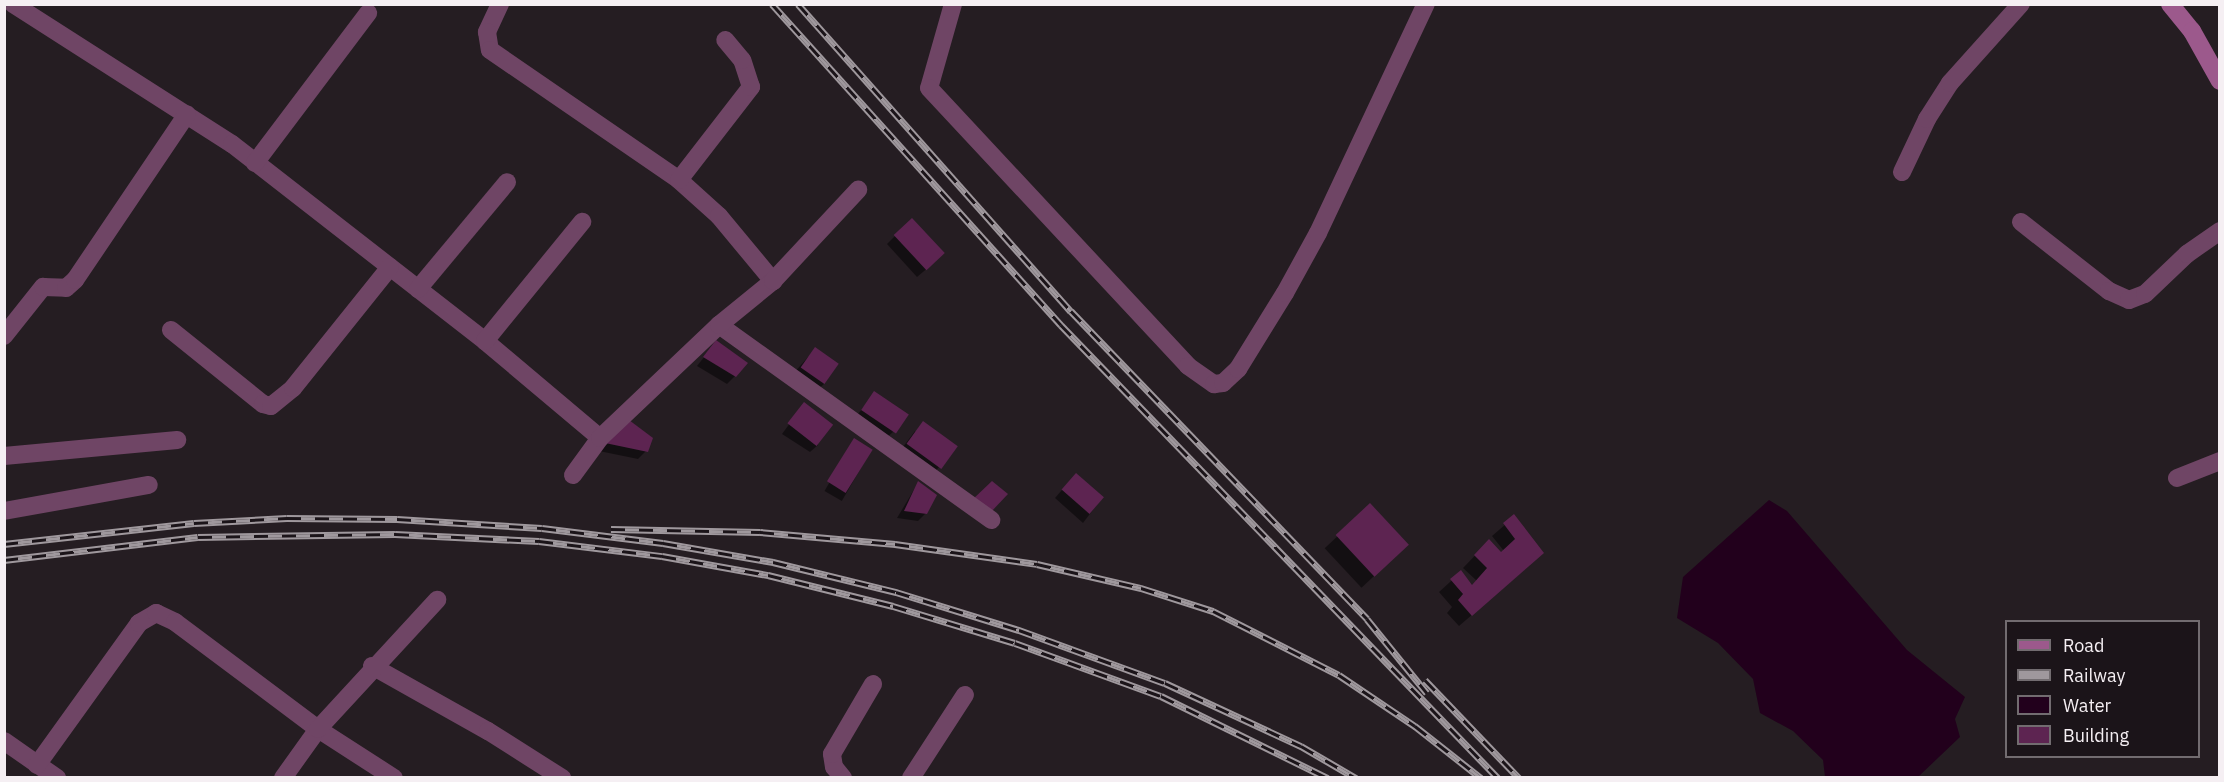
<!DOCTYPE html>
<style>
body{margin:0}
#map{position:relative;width:2224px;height:782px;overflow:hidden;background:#251d22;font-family:"IBM Plex Sans",sans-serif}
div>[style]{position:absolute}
.water>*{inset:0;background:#22001c}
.shadow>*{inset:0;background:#0007;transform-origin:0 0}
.building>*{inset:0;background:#5d2451;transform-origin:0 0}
.street>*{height:18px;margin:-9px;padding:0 9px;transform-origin:9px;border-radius:9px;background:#6f4565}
.secondary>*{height:18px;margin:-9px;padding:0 9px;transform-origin:9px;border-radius:9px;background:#9c598c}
.rail>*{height:7px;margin-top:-3.5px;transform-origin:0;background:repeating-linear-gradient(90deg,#1b1419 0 14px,#9f989d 0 28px);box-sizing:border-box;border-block:2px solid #9f989d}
span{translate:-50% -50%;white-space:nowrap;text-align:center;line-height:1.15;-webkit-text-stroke:5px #1b1419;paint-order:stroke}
.frame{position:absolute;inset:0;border:6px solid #f5eff3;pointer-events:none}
.legend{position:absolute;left:2005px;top:620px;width:195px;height:138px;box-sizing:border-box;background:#1b1419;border:2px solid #726c70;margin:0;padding:8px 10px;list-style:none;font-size:18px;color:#f5eff3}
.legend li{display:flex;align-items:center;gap:12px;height:30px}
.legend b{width:30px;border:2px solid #726c70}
</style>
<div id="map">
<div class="water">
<i style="clip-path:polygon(1769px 500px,1787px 511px,1907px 650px,1965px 697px,1955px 719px,1960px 737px,1918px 777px,1825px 777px,1823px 760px,1793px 731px,1760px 713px,1753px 679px,1718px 643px,1677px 618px,1683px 577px)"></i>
</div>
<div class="shadow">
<i style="clip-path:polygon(895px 236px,936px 261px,917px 277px,887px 244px)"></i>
<i style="clip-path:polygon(716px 342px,735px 376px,727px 384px,697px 366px)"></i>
<i style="clip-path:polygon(808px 357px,824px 384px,816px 391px,792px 375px)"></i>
<i style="clip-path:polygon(875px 393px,893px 432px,885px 439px,854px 419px)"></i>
<i style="clip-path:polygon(804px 404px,818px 445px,810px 452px,782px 434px)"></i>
<i style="clip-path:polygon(618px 427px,646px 451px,638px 459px,599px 451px)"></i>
<i style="clip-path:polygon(915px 431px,939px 467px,932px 475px,900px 451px)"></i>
<i style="left:854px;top:440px;width:20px;height:59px;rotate:30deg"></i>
<i style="clip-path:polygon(918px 483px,926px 513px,918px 521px,897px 518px)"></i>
<i style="clip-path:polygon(1068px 483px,1102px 498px,1083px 523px,1055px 498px)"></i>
<i style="left:1370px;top:506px;width:54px;height:62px;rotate:47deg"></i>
<i style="clip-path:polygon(1514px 517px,1530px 565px,1459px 626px,1447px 613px,1452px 607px,1439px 592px,1461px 572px,1472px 586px,1477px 581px,1463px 568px,1489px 541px,1501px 554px,1504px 551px,1492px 536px)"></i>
</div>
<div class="building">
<i style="left:912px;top:218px;width:48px;height:25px;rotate:47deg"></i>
<i style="clip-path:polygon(716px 340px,748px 363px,736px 377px,703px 357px)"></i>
<i style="left:815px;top:347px;width:29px;height:25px;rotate:35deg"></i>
<i style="left:874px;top:391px;width:42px;height:23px;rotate:34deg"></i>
<i style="left:804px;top:402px;width:37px;height:27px;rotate:38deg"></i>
<i style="clip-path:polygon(625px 417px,653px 438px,648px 452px,605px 443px)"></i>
<i style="left:923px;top:421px;width:43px;height:28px;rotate:36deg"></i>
<i style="left:854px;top:438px;width:22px;height:51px;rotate:32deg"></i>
<i style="left:1076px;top:473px;width:37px;height:22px;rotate:41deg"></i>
<i style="clip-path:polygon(918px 481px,937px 495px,927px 514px,904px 511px)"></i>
<i style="clip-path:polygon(992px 481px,1008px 494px,990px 513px,971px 501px)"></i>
<i style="left:1370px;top:503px;width:57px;height:47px;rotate:47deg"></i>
<i style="clip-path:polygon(1514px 514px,1544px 553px,1472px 616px,1458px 600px,1463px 594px,1450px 579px,1461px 570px,1472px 585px,1487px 568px,1474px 555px,1489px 539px,1501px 552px,1515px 539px,1503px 523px)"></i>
</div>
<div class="street">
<i style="left:13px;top:4px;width:260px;rotate:32.6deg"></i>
<i style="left:232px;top:144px;width:321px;rotate:37.9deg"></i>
<i style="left:485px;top:341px;width:150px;rotate:40.1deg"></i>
<i style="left:500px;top:4px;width:31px;rotate:115deg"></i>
<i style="left:487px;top:32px;width:18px;rotate:81deg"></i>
<i style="left:490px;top:50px;width:229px;rotate:34.5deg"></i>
<i style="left:679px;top:180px;width:54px;rotate:42deg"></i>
<i style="left:719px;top:216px;width:85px;rotate:50.3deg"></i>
<i style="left:953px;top:4px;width:87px;rotate:105.9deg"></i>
<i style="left:929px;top:88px;width:380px;rotate:47deg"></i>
<i style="left:1188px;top:366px;width:32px;rotate:35deg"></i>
<i style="left:1214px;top:384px;width:9px;rotate:-6deg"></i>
<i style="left:1223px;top:383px;width:21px;rotate:-43deg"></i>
<i style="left:1238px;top:369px;width:89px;rotate:-58.3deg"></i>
<i style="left:1285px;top:293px;width:68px;rotate:-61.2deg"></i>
<i style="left:1318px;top:233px;width:253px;rotate:-64.8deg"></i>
<i style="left:255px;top:163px;width:188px;rotate:-53deg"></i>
<i style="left:1902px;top:172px;width:59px;rotate:-64.7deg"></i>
<i style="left:1927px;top:119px;width:43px;rotate:-57.4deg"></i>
<i style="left:1950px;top:83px;width:106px;rotate:-48.1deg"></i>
<i style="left:679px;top:180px;width:118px;rotate:-52.3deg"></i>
<i style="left:751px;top:87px;width:28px;rotate:-108deg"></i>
<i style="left:742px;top:60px;width:26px;rotate:-130deg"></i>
<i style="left:2021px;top:222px;width:112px;rotate:38.1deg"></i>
<i style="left:2109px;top:291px;width:22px;rotate:24deg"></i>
<i style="left:2129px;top:300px;width:17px;rotate:-21deg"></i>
<i style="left:2145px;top:294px;width:58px;rotate:-43.6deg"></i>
<i style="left:2187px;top:254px;width:40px;rotate:-34.9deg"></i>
<i style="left:418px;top:289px;width:139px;rotate:-50.2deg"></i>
<i style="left:719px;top:325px;width:335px;rotate:35.6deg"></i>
<i style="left:171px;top:330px;width:118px;rotate:38.8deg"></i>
<i style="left:263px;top:404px;width:8px;rotate:14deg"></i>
<i style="left:271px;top:406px;width:28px;rotate:-39deg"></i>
<i style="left:293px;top:388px;width:155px;rotate:-51.3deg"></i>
<i style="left:4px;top:336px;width:63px;rotate:-51.5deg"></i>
<i style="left:43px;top:287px;width:23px;rotate:2deg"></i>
<i style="left:66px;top:288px;width:12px;rotate:-42deg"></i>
<i style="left:75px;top:280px;width:200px;rotate:-56deg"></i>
<i style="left:485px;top:341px;width:154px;rotate:-50.8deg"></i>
<i style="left:4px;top:456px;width:174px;rotate:-5.3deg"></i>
<i style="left:573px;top:475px;width:46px;rotate:-53.9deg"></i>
<i style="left:600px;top:438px;width:164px;rotate:-43.5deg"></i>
<i style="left:719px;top:325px;width:70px;rotate:-39.2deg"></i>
<i style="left:773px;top:281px;width:125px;rotate:-47deg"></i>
<i style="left:2177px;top:478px;width:46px;rotate:-21.6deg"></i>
<i style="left:4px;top:511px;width:147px;rotate:-10.2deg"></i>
<i style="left:372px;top:666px;width:133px;rotate:29.3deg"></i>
<i style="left:488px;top:731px;width:88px;rotate:32.4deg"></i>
<i style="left:4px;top:741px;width:65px;rotate:34.9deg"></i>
<i style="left:37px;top:765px;width:175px;rotate:-54.3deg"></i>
<i style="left:139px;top:623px;width:20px;rotate:-30deg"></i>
<i style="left:156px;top:613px;width:21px;rotate:25deg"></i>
<i style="left:175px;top:622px;width:179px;rotate:36.8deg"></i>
<i style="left:318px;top:729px;width:90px;rotate:32.8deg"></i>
<i style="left:283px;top:778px;width:60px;rotate:-54.5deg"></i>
<i style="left:318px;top:729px;width:176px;rotate:-47.3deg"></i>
<i style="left:843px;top:778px;width:14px;rotate:-129deg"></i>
<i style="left:834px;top:767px;width:13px;rotate:-99deg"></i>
<i style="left:832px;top:754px;width:81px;rotate:-59.6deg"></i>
<i style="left:911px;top:778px;width:99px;rotate:-57deg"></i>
</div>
<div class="secondary">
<i style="left:2170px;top:4px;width:35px;rotate:51deg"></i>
<i style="left:2192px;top:31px;width:57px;rotate:60.8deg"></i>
</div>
<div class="rail">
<i style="left:772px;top:4px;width:432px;rotate:48deg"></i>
<i style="left:1061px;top:325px;width:629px;rotate:46.03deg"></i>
<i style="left:798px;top:4px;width:411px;rotate:48.4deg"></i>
<i style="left:1071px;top:311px;width:427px;rotate:46.1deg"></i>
<i style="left:1367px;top:619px;width:95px;rotate:51deg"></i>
<i style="left:611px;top:529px;width:149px;rotate:1.2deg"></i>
<i style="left:760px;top:532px;width:136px;rotate:5.1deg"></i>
<i style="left:895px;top:544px;width:143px;rotate:8deg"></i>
<i style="left:1037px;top:564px;width:107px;rotate:13deg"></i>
<i style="left:1141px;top:588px;width:76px;rotate:17.7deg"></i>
<i style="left:1213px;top:611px;width:141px;rotate:26.9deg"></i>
<i style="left:1339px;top:675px;width:92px;rotate:33.9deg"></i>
<i style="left:1415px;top:726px;width:84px;rotate:38.2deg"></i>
<i style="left:4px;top:544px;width:191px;rotate:-6.3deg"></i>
<i style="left:194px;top:523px;width:93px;rotate:-3.1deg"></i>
<i style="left:287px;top:518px;width:110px;rotate:0.5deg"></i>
<i style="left:397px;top:519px;width:145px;rotate:3.6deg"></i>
<i style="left:542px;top:528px;width:122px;rotate:7.1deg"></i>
<i style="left:663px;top:543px;width:112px;rotate:9.8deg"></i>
<i style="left:773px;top:562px;width:127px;rotate:13.7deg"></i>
<i style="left:896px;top:592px;width:129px;rotate:17.2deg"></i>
<i style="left:1019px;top:630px;width:155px;rotate:20deg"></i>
<i style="left:1165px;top:683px;width:150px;rotate:24.9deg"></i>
<i style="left:1301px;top:746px;width:64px;rotate:30.2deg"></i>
<i style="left:4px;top:560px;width:195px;rotate:-6.8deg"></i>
<i style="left:198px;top:537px;width:197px;rotate:-0.9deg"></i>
<i style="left:395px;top:534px;width:144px;rotate:2.8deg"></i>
<i style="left:539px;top:541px;width:124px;rotate:7deg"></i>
<i style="left:662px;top:556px;width:108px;rotate:10.2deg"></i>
<i style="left:768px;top:575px;width:129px;rotate:13.9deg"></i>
<i style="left:893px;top:606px;width:127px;rotate:16.9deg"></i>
<i style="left:1015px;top:643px;width:155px;rotate:20deg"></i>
<i style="left:1161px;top:696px;width:186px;rotate:26.2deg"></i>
<i style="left:1425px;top:680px;width:136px;rotate:46.2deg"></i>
</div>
<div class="frame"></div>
<ul class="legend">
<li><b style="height:8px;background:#9c598c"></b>Road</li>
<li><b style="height:8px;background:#9f989d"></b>Railway</li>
<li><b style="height:16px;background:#22001c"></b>Water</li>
<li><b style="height:16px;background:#5d2451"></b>Building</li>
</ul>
</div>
